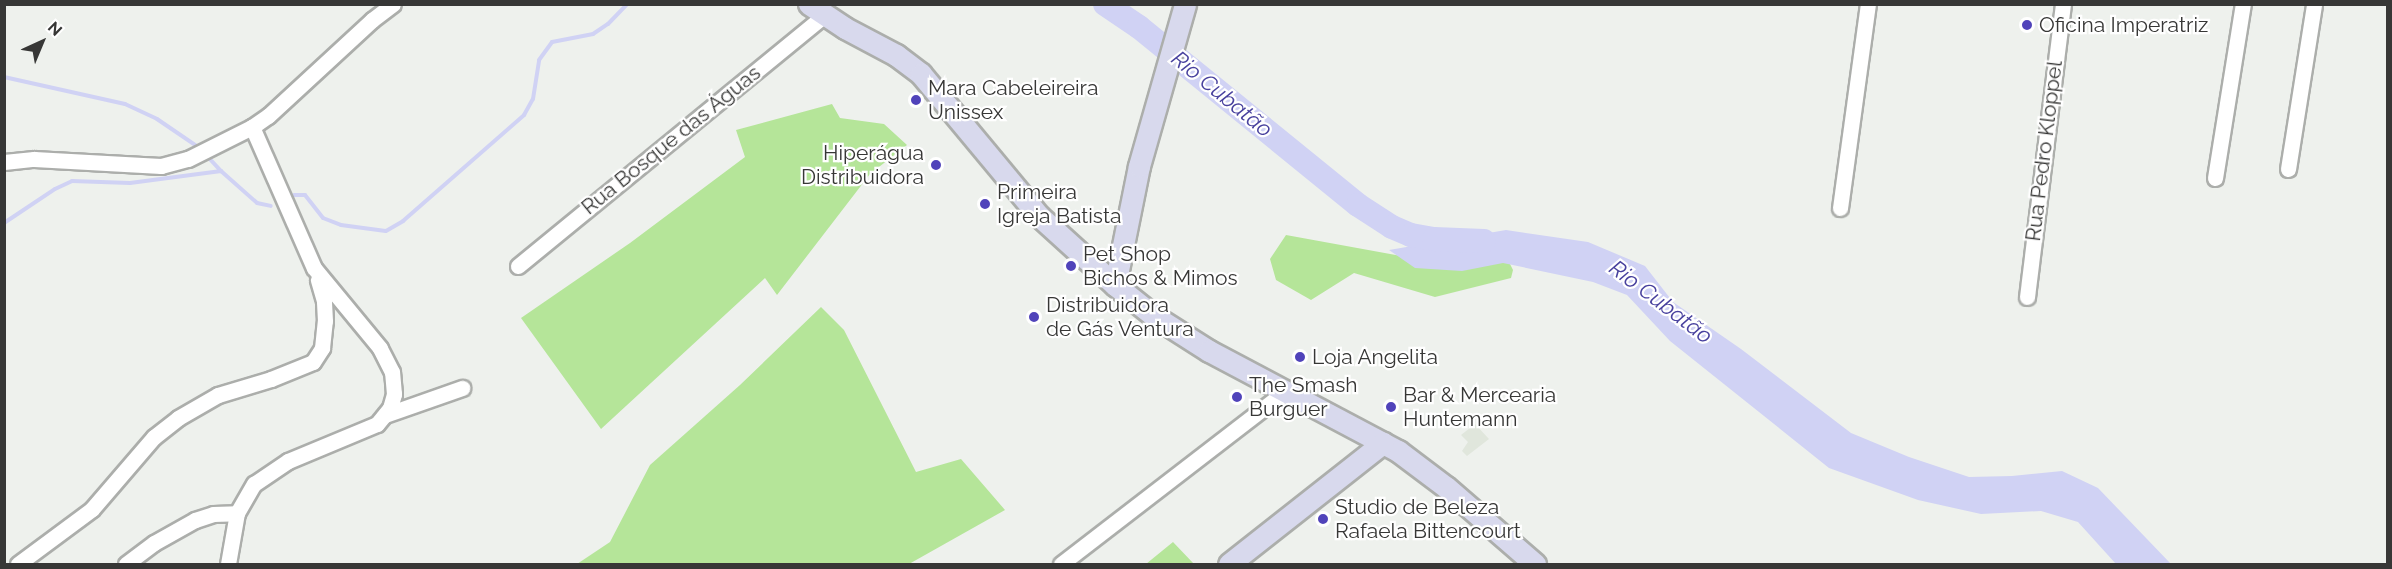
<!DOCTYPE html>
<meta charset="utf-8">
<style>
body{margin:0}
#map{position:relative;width:2392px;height:569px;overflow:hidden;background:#eef1ed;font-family:Raleway,sans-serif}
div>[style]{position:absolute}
.built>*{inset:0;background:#e0e6dc}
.green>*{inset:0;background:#b5e599}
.water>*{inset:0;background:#d0d2f4}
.stream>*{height:4px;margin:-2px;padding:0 2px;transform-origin:2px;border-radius:2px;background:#d0d2f4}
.river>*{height:24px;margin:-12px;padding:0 12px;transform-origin:12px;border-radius:12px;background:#d0d2f4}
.roads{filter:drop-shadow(2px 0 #acaeab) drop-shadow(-2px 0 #acaeab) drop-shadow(0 2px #acaeab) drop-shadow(0 -2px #acaeab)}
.street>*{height:15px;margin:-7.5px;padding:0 7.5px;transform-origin:7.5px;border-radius:7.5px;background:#fff}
.secondary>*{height:21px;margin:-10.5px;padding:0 10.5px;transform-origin:10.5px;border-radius:10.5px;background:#d8d9ed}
.dots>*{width:16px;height:16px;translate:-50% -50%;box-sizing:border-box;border:3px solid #fff;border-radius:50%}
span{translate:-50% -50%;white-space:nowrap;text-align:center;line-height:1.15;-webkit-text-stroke:4.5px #fff;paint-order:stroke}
.poi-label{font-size:21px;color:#373736}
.left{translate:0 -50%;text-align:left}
.right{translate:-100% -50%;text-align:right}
.street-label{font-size:21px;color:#373736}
.water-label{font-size:22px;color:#48419e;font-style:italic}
.frame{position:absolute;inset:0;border:6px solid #373736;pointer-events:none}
.north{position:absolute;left:12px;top:12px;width:60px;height:60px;-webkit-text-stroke:4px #fff;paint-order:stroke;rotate:44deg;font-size:16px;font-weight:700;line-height:24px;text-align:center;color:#373736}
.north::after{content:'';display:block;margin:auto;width:21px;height:27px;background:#373736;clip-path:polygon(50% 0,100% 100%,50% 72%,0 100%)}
</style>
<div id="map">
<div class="built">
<i style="clip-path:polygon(1475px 424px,1489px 439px,1467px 456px,1462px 451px,1468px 442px,1461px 435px)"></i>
</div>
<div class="green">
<i style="clip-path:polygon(832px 104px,840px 118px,884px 124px,907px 145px,870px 174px,777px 295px,765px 278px,601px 429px,521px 318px,630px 243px,745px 157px,736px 130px)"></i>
<i style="clip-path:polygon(1286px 235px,1456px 266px,1509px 262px,1513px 270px,1511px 278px,1435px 297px,1354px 273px,1311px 300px,1276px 280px,1270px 259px)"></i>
<i style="clip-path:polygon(821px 307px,844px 330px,916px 472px,961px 459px,1005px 510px,909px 564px,577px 564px,610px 542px,650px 465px,740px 385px)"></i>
<i style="clip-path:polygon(1173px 542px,1194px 564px,1145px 564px,1146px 564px)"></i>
</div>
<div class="water">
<i style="clip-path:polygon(1506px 230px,1588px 242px,1645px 266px,1673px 302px,1741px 349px,1851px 433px,1909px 457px,1969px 477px,2012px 476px,2062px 471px,2098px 488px,2171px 564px,2116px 564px,2078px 522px,2041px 511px,1981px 514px,1918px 500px,1829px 468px,1670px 341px,1627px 295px,1593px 282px,1503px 263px,1462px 271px,1415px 268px,1389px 250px)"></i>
</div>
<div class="stream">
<i style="left:4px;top:77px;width:124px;rotate:12.6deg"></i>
<i style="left:125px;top:104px;width:35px;rotate:25deg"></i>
<i style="left:157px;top:119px;width:50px;rotate:34.3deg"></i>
<i style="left:207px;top:156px;width:21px;rotate:47deg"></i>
<i style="left:294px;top:195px;width:11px"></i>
<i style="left:305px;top:195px;width:29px;rotate:52deg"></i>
<i style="left:323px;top:218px;width:19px;rotate:21deg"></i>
<i style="left:341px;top:225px;width:45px;rotate:7.6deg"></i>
<i style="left:386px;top:231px;width:20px;rotate:-30deg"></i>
<i style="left:403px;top:221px;width:161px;rotate:-41.2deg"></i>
<i style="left:524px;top:115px;width:18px;rotate:-61deg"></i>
<i style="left:533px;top:99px;width:39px;rotate:-81deg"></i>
<i style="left:539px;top:60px;width:22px;rotate:-54deg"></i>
<i style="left:552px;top:42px;width:42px;rotate:-11deg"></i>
<i style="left:593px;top:34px;width:18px;rotate:-34deg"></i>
<i style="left:608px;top:24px;width:28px;rotate:-46deg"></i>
<i style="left:4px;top:223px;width:61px;rotate:-33.7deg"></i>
<i style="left:55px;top:189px;width:19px;rotate:-25deg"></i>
<i style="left:72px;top:181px;width:58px;rotate:2deg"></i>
<i style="left:130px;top:183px;width:92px;rotate:-7.5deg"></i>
<i style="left:221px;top:171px;width:48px;rotate:41.6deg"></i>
<i style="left:257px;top:203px;width:14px;rotate:12deg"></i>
</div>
<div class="river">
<i style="left:1105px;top:4px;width:41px;rotate:34.1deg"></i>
<i style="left:1139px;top:27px;width:282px;rotate:39.1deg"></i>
<i style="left:1358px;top:205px;width:40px;rotate:32.9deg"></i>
<i style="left:1392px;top:227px;width:21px;rotate:23deg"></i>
<i style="left:1411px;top:235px;width:23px;rotate:10deg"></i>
<i style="left:1434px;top:239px;width:50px;rotate:2.3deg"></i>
</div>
<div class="roads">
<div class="street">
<i style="left:4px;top:162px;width:30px;rotate:-6deg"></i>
<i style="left:34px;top:159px;width:127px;rotate:3.2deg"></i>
<i style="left:161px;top:166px;width:28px;rotate:-15deg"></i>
<i style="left:188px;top:159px;width:72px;rotate:-26.6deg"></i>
<i style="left:252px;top:127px;width:19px;rotate:-35deg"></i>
<i style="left:268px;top:116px;width:142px;rotate:-42.7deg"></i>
<i style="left:372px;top:20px;width:26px;rotate:-37deg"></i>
<i style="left:2288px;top:169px;width:167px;rotate:-81deg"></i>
<i style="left:2215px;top:178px;width:176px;rotate:-80.9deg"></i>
<i style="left:1840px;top:208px;width:206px;rotate:-82.2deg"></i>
<i style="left:518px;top:266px;width:397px;rotate:-39.3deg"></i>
<i style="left:2027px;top:297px;width:295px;rotate:-83deg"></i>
<i style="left:385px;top:415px;width:82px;rotate:-19.3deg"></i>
<i style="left:18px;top:564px;width:92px;rotate:-36.6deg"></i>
<i style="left:92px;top:509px;width:95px;rotate:-49.3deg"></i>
<i style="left:154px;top:437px;width:31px;rotate:-38deg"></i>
<i style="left:178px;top:418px;width:46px;rotate:-29.9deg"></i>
<i style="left:218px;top:395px;width:55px;rotate:-16.8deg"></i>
<i style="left:271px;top:379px;width:45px;rotate:-22deg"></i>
<i style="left:313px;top:362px;width:17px;rotate:-57deg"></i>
<i style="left:322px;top:348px;width:27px;rotate:-84deg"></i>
<i style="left:325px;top:321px;width:20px;rotate:-93deg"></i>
<i style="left:324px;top:301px;width:22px;rotate:-106deg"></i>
<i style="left:126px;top:564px;width:35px;rotate:-37deg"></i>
<i style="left:154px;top:543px;width:47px;rotate:-29.3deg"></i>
<i style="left:195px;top:520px;width:19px;rotate:-18deg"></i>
<i style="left:213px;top:514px;width:24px;rotate:-2deg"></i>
<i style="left:228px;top:564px;width:52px;rotate:-80deg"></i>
<i style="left:237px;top:513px;width:34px;rotate:-60deg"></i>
<i style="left:254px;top:484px;width:41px;rotate:-34.1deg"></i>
<i style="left:288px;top:461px;width:96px;rotate:-22.6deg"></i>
<i style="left:377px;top:424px;width:21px;rotate:-51deg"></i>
<i style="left:390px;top:408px;width:15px;rotate:-74deg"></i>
<i style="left:394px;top:394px;width:22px;rotate:-95deg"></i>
<i style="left:392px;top:372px;width:27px;rotate:-117deg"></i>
<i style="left:380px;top:348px;width:104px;rotate:-129.5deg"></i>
<i style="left:314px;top:268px;width:154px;rotate:-113.7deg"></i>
<i style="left:1061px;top:564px;width:284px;rotate:-37.6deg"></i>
</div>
<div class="secondary">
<i style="left:809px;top:4px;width:43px;rotate:33.7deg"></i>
<i style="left:845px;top:28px;width:58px;rotate:27.9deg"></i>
<i style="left:896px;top:55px;width:31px;rotate:37deg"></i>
<i style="left:921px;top:74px;width:185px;rotate:50.3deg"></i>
<i style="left:1039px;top:216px;width:103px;rotate:42.2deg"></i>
<i style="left:1115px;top:285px;width:50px;rotate:38.5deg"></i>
<i style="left:1154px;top:316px;width:65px;rotate:32.5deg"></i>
<i style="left:1209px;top:351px;width:214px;rotate:27.9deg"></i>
<i style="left:1398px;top:451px;width:60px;rotate:36.9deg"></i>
<i style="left:1446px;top:487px;width:118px;rotate:40.9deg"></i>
<i style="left:1115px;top:285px;width:121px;rotate:-78.6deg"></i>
<i style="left:1139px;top:166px;width:168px;rotate:-74.1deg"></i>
<i style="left:1229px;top:564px;width:196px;rotate:-38.2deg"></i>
</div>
</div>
<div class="dots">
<i style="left:2027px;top:25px;background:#5043ba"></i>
<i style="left:916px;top:100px;background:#5043ba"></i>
<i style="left:936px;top:165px;background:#5043ba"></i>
<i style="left:985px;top:204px;background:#5043ba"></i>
<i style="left:1071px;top:266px;background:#5043ba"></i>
<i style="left:1034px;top:317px;background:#5043ba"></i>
<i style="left:1300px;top:357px;background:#5043ba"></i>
<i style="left:1237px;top:397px;background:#5043ba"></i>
<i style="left:1391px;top:407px;background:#5043ba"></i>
<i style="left:1323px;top:519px;background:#5043ba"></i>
</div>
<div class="poi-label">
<span class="left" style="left:2039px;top:25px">Oficina Imperatriz</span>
<span class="left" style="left:928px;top:100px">Mara Cabeleireira<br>Unissex</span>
<span class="right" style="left:924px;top:165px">Hiperágua<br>Distribuidora</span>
<span class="left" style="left:997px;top:204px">Primeira<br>Igreja Batista</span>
<span class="left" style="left:1083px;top:266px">Pet Shop<br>Bichos &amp; Mimos</span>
<span class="left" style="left:1046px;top:317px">Distribuidora<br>de Gás Ventura</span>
<span class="left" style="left:1312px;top:357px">Loja Angelita</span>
<span class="left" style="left:1249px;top:397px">The Smash<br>Burguer</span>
<span class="left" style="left:1403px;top:407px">Bar &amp; Mercearia<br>Huntemann</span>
<span class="left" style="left:1335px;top:519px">Studio de Beleza<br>Rafaela Bittencourt</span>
</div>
<div class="street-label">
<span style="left:671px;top:140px;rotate:-39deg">Rua Bosque das Águas</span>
<span style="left:2044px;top:151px;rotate:-83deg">Rua Pedro Kloppel</span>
</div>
<div class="water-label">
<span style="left:1222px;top:94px;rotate:39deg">Rio Cubatão</span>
<span style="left:1661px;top:302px;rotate:37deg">Rio Cubatão</span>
</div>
<div class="frame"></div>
<div class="north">N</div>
</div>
